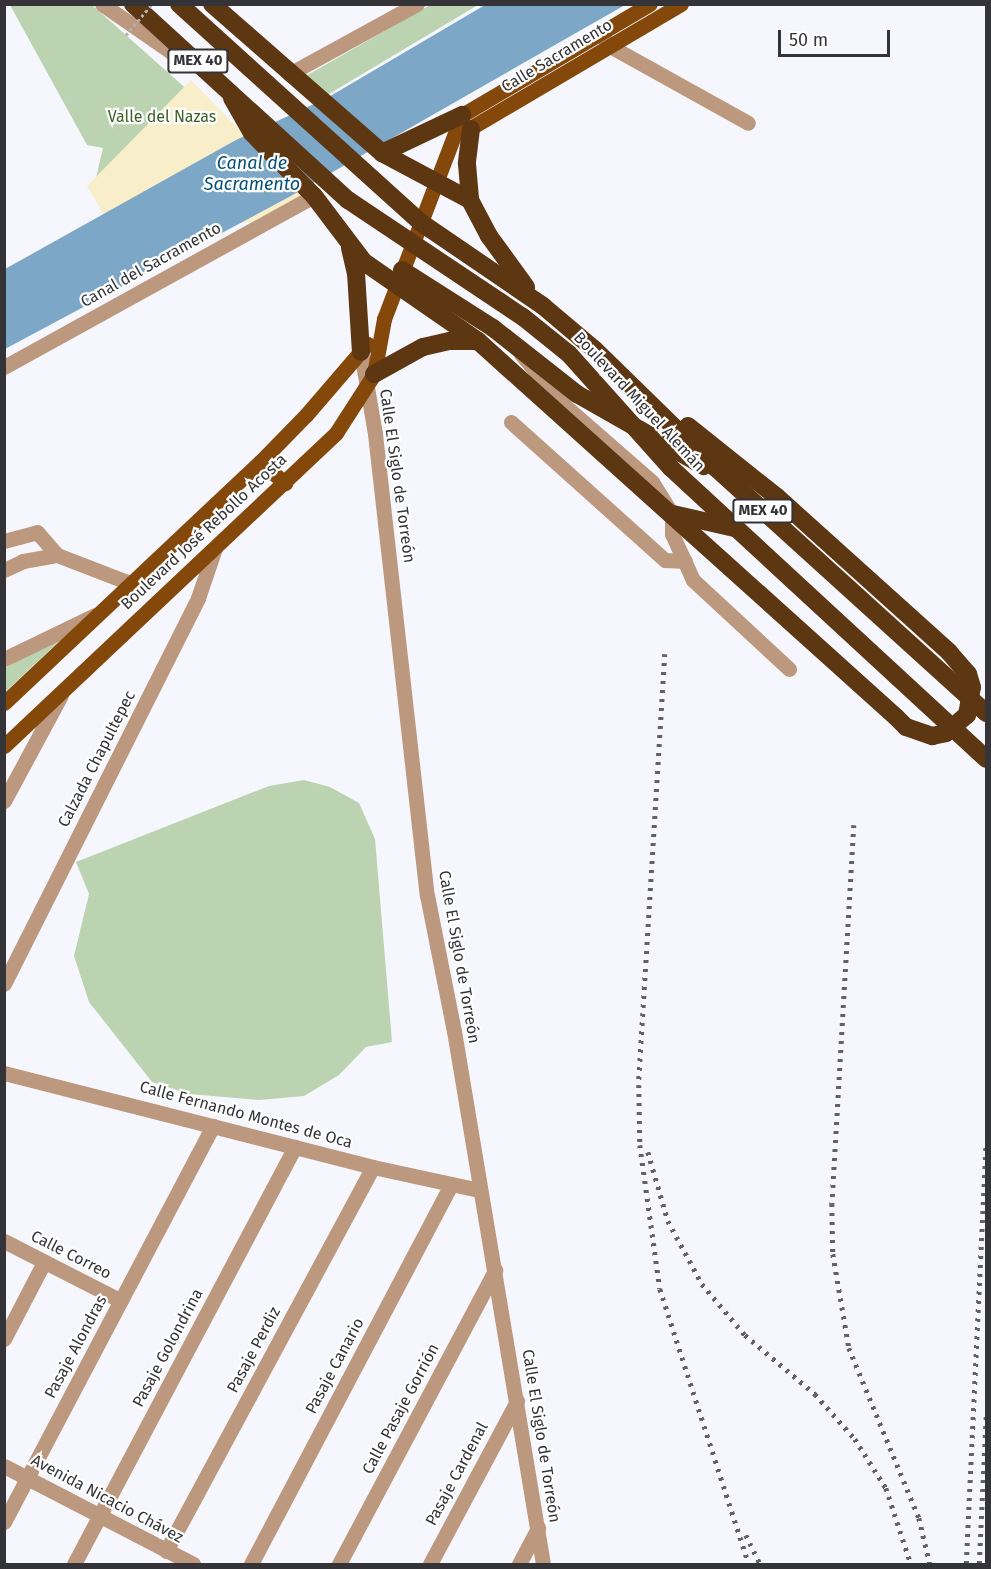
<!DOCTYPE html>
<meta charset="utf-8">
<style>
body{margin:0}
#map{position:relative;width:991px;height:1569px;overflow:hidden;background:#f6f7fe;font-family:"Fira Sans",sans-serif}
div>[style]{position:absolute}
.green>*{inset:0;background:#bcd3b1}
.sand>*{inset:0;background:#f8eec9}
.water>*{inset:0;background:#7da7c6}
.minor>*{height:15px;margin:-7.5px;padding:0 7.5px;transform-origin:7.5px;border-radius:7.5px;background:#bc997e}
.major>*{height:15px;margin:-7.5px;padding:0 7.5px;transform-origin:7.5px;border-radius:7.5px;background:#84480a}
.highway>*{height:18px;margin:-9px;padding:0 9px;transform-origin:9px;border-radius:9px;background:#5d3612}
.rail>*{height:4.5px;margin-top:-2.25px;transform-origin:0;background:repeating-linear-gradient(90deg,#616166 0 3px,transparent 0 9px)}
.path-bridge>*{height:3px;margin-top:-1.5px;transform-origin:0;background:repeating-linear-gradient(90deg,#b0b0b6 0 3px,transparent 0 6px)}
.highway-bridge>*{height:18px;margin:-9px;padding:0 9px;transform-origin:9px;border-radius:9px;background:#5d3612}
span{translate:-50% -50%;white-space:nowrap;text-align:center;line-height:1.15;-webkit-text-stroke:4.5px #fff;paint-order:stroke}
.shield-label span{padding:2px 4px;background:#fff;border:2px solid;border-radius:4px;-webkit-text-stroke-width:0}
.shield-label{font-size:15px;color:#343438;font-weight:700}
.street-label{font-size:16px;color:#343438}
.park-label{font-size:16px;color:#3c6027}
.water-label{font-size:18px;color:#055079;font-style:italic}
.frame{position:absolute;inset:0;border:6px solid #343438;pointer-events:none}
.scale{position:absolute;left:778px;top:30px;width:112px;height:27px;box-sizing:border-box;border:3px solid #343438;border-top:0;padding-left:8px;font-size:18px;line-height:21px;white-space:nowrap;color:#343438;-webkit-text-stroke:4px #fff;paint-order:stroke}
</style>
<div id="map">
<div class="green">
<i style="clip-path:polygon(10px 5px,92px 5px,226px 124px,95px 182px,103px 148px,87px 145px)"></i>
<i style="clip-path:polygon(430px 5px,478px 5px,324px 97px,304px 77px)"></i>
<i style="clip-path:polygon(68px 633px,5px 692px,5px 668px)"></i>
<i style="clip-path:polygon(304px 780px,330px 787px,359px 803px,375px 839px,392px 1042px,366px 1047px,339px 1075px,304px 1096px,259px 1100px,189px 1094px,152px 1082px,89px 1002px,74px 956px,89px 894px,76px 862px,269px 786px)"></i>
</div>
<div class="sand">
<i style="clip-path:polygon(191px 80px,303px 195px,253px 222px,113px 230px,87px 186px)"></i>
</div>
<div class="water">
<i style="clip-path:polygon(485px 5px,625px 5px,289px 197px,5px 349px,5px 269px,236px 140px,327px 98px)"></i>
</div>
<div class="minor">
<i style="left:102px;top:4px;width:84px;rotate:34.8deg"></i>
<i style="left:171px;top:52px;width:21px;rotate:25deg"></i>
<i style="left:604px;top:38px;width:8px;rotate:60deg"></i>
<i style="left:608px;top:45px;width:160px;rotate:29.1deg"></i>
<i style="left:289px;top:74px;width:146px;rotate:-28.7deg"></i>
<i style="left:361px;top:352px;width:83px;rotate:80.3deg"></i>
<i style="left:375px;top:434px;width:464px;rotate:83.6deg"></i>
<i style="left:427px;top:895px;width:139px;rotate:78.8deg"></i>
<i style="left:454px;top:1031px;width:540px;rotate:80.52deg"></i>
<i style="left:521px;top:354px;width:68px;rotate:49.8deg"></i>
<i style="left:565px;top:406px;width:116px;rotate:41.1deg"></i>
<i style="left:652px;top:482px;width:38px;rotate:58deg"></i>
<i style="left:672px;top:514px;width:20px;rotate:90deg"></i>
<i style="left:672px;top:534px;width:51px;rotate:65.5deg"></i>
<i style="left:693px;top:580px;width:131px;rotate:42.8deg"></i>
<i style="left:4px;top:367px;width:354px;rotate:-28.9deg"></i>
<i style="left:511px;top:422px;width:207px;rotate:41.9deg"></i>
<i style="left:665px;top:560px;width:20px;rotate:3deg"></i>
<i style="left:4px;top:541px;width:34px;rotate:-15deg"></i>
<i style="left:37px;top:532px;width:30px;rotate:49deg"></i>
<i style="left:4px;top:570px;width:21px;rotate:-25deg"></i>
<i style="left:23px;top:561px;width:35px;rotate:-10deg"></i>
<i style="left:57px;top:555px;width:78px;rotate:21deg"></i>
<i style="left:4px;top:659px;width:101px;rotate:-25.8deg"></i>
<i style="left:4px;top:801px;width:120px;rotate:-61.7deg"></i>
<i style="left:4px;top:984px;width:432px;rotate:-63.3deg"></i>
<i style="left:198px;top:598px;width:53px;rotate:-71.2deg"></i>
<i style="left:4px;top:1073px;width:381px;rotate:14.3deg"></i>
<i style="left:373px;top:1167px;width:108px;rotate:12.2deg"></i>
<i style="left:4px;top:1241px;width:131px;rotate:27.1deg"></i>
<i style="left:4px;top:1339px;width:87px;rotate:-62.5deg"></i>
<i style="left:4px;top:1466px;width:213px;rotate:27.4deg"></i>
<i style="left:4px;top:1522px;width:448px;rotate:-62.2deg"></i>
<i style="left:166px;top:1551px;width:436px;rotate:-61.7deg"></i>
<i style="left:74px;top:1564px;width:472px;rotate:-62.1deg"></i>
<i style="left:251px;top:1564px;width:429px;rotate:-62.2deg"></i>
<i style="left:339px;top:1564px;width:333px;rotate:-62deg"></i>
<i style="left:430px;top:1564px;width:185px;rotate:-61.9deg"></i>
<i style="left:519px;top:1564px;width:41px;rotate:-62.2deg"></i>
</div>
<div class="major">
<i style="left:462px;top:133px;width:254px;rotate:-30.5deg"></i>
<i style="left:260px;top:462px;width:33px;rotate:40deg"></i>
<i style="left:4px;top:703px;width:352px;rotate:-43.3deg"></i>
<i style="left:260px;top:462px;width:66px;rotate:-45.6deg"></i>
<i style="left:306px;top:415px;width:94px;rotate:-49.3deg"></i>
<i style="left:4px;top:746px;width:456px;rotate:-43.3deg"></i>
<i style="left:336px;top:433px;width:70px;rotate:-57.2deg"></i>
<i style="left:374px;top:374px;width:56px;rotate:-79.7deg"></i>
<i style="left:384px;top:319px;width:218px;rotate:-69.1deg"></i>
<i style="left:462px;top:115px;width:218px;rotate:-30.6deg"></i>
</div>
<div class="highway">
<i style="left:133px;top:4px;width:291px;rotate:42.4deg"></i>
<i style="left:348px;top:200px;width:211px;rotate:33.8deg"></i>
<i style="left:523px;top:317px;width:59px;rotate:38.8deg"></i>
<i style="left:569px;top:354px;width:153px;rotate:48.2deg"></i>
<i style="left:671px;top:468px;width:429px;rotate:42.7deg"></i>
<i style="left:179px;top:4px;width:325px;rotate:42.1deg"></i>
<i style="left:420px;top:222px;width:149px;rotate:34.3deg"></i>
<i style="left:543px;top:306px;width:68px;rotate:40.2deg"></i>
<i style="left:595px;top:350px;width:169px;rotate:44.3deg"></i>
<i style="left:716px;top:468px;width:365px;rotate:42.2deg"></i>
<i style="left:212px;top:4px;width:226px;rotate:41.2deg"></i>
<i style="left:382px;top:153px;width:100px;rotate:28.1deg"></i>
<i style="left:232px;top:98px;width:40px;rotate:60.3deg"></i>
<i style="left:252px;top:133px;width:88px;rotate:45.5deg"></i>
<i style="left:314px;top:196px;width:83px;rotate:52.9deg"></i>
<i style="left:364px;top:262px;width:139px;rotate:34.7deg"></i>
<i style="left:478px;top:341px;width:562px;rotate:41.97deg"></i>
<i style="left:471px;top:129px;width:35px;rotate:97deg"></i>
<i style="left:467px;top:164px;width:36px;rotate:85deg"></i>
<i style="left:470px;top:200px;width:41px;rotate:62.2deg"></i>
<i style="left:489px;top:236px;width:63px;rotate:54deg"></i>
<i style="left:382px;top:153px;width:89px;rotate:-25.4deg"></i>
<i style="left:350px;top:248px;width:26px;rotate:77deg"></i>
<i style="left:356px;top:273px;width:79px;rotate:86.4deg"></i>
<i style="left:402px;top:270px;width:108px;rotate:32.5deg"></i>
<i style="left:493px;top:328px;width:107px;rotate:38.2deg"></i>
<i style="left:577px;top:394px;width:146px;rotate:29.6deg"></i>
<i style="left:374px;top:374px;width:56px;rotate:-28.9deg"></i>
<i style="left:423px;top:347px;width:28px;rotate:-13deg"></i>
<i style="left:450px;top:341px;width:28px"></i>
<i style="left:688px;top:426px;width:114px;rotate:38.6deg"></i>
<i style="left:777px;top:497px;width:232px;rotate:42deg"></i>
<i style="left:673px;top:514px;width:63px;rotate:12.9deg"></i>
</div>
<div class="rail">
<i style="left:665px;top:654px;width:432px;rotate:93.5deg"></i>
<i style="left:639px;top:1085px;width:60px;rotate:89deg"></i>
<i style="left:640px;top:1145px;width:145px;rotate:82.1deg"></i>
<i style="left:660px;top:1289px;width:289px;rotate:72.1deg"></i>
<i style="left:854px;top:825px;width:380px;rotate:93.3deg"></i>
<i style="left:832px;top:1204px;width:50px;rotate:88.9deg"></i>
<i style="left:833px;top:1254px;width:95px;rotate:80.3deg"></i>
<i style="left:849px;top:1348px;width:184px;rotate:67.6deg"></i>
<i style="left:919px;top:1518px;width:47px;rotate:76.6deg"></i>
<i style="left:648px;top:1152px;width:72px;rotate:73.8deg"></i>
<i style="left:668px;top:1221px;width:72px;rotate:61.6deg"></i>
<i style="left:702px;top:1284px;width:67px;rotate:49.9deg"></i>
<i style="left:745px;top:1335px;width:92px;rotate:40.1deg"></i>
<i style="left:815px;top:1394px;width:60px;rotate:48.4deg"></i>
<i style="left:855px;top:1439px;width:58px;rotate:57.7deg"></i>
<i style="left:886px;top:1488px;width:80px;rotate:71.8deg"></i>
<i style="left:746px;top:1535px;width:32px;rotate:64deg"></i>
<i style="left:966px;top:1564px;width:419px;rotate:-87.3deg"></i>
<i style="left:979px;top:1564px;width:149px;rotate:-87.3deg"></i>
</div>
<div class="path-bridge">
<i style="left:126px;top:35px;width:40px;rotate:-50deg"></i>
</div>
<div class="highway-bridge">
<i style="left:896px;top:717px;width:14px;rotate:45deg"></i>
<i style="left:906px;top:727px;width:28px;rotate:19deg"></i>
<i style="left:932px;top:736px;width:14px;rotate:-12deg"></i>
<i style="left:946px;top:733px;width:28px;rotate:-41deg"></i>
<i style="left:967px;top:715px;width:28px;rotate:-80deg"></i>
<i style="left:972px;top:687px;width:14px;rotate:-107deg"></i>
<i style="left:968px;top:674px;width:29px;rotate:-131deg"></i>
</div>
<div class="shield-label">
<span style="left:198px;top:61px">MEX 40</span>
<span style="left:763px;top:511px">MEX 40</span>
</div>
<div class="street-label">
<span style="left:557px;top:56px;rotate:-31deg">Calle Sacramento</span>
<span style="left:151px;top:265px;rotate:-29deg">Canal del Sacramento</span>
<span style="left:639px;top:402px;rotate:47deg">Boulevard Miguel Alemán</span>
<span style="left:397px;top:476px;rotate:82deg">Calle El Siglo de Torreón</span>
<span style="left:204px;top:532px;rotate:-43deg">Boulevard José Rebollo Acosta</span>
<span style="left:97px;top:759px;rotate:-63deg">Calzada Chapultepec</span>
<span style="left:459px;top:957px;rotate:80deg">Calle El Siglo de Torreón</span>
<span style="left:246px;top:1115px;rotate:15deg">Calle Fernando Montes de Oca</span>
<span style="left:71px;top:1255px;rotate:27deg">Calle Correo</span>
<span style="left:76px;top:1347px;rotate:-62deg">Pasaje Alondras</span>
<span style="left:168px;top:1348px;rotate:-62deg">Pasaje Golondrina</span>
<span style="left:254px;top:1350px;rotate:-62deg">Pasaje Perdiz</span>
<span style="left:335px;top:1366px;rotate:-62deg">Pasaje Canario</span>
<span style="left:401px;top:1409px;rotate:-62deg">Calle Pasaje Gorrión</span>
<span style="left:541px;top:1436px;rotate:81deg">Calle El Siglo de Torreón</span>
<span style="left:457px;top:1474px;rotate:-62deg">Pasaje Cardenal</span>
<span style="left:107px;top:1499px;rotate:28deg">Avenida Nicacio Chávez</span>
</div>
<div class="park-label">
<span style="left:162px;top:117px">Valle del Nazas</span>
</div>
<div class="water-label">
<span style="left:252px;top:174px">Canal de<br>Sacramento</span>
</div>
<div class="frame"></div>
<div class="scale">50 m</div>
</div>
